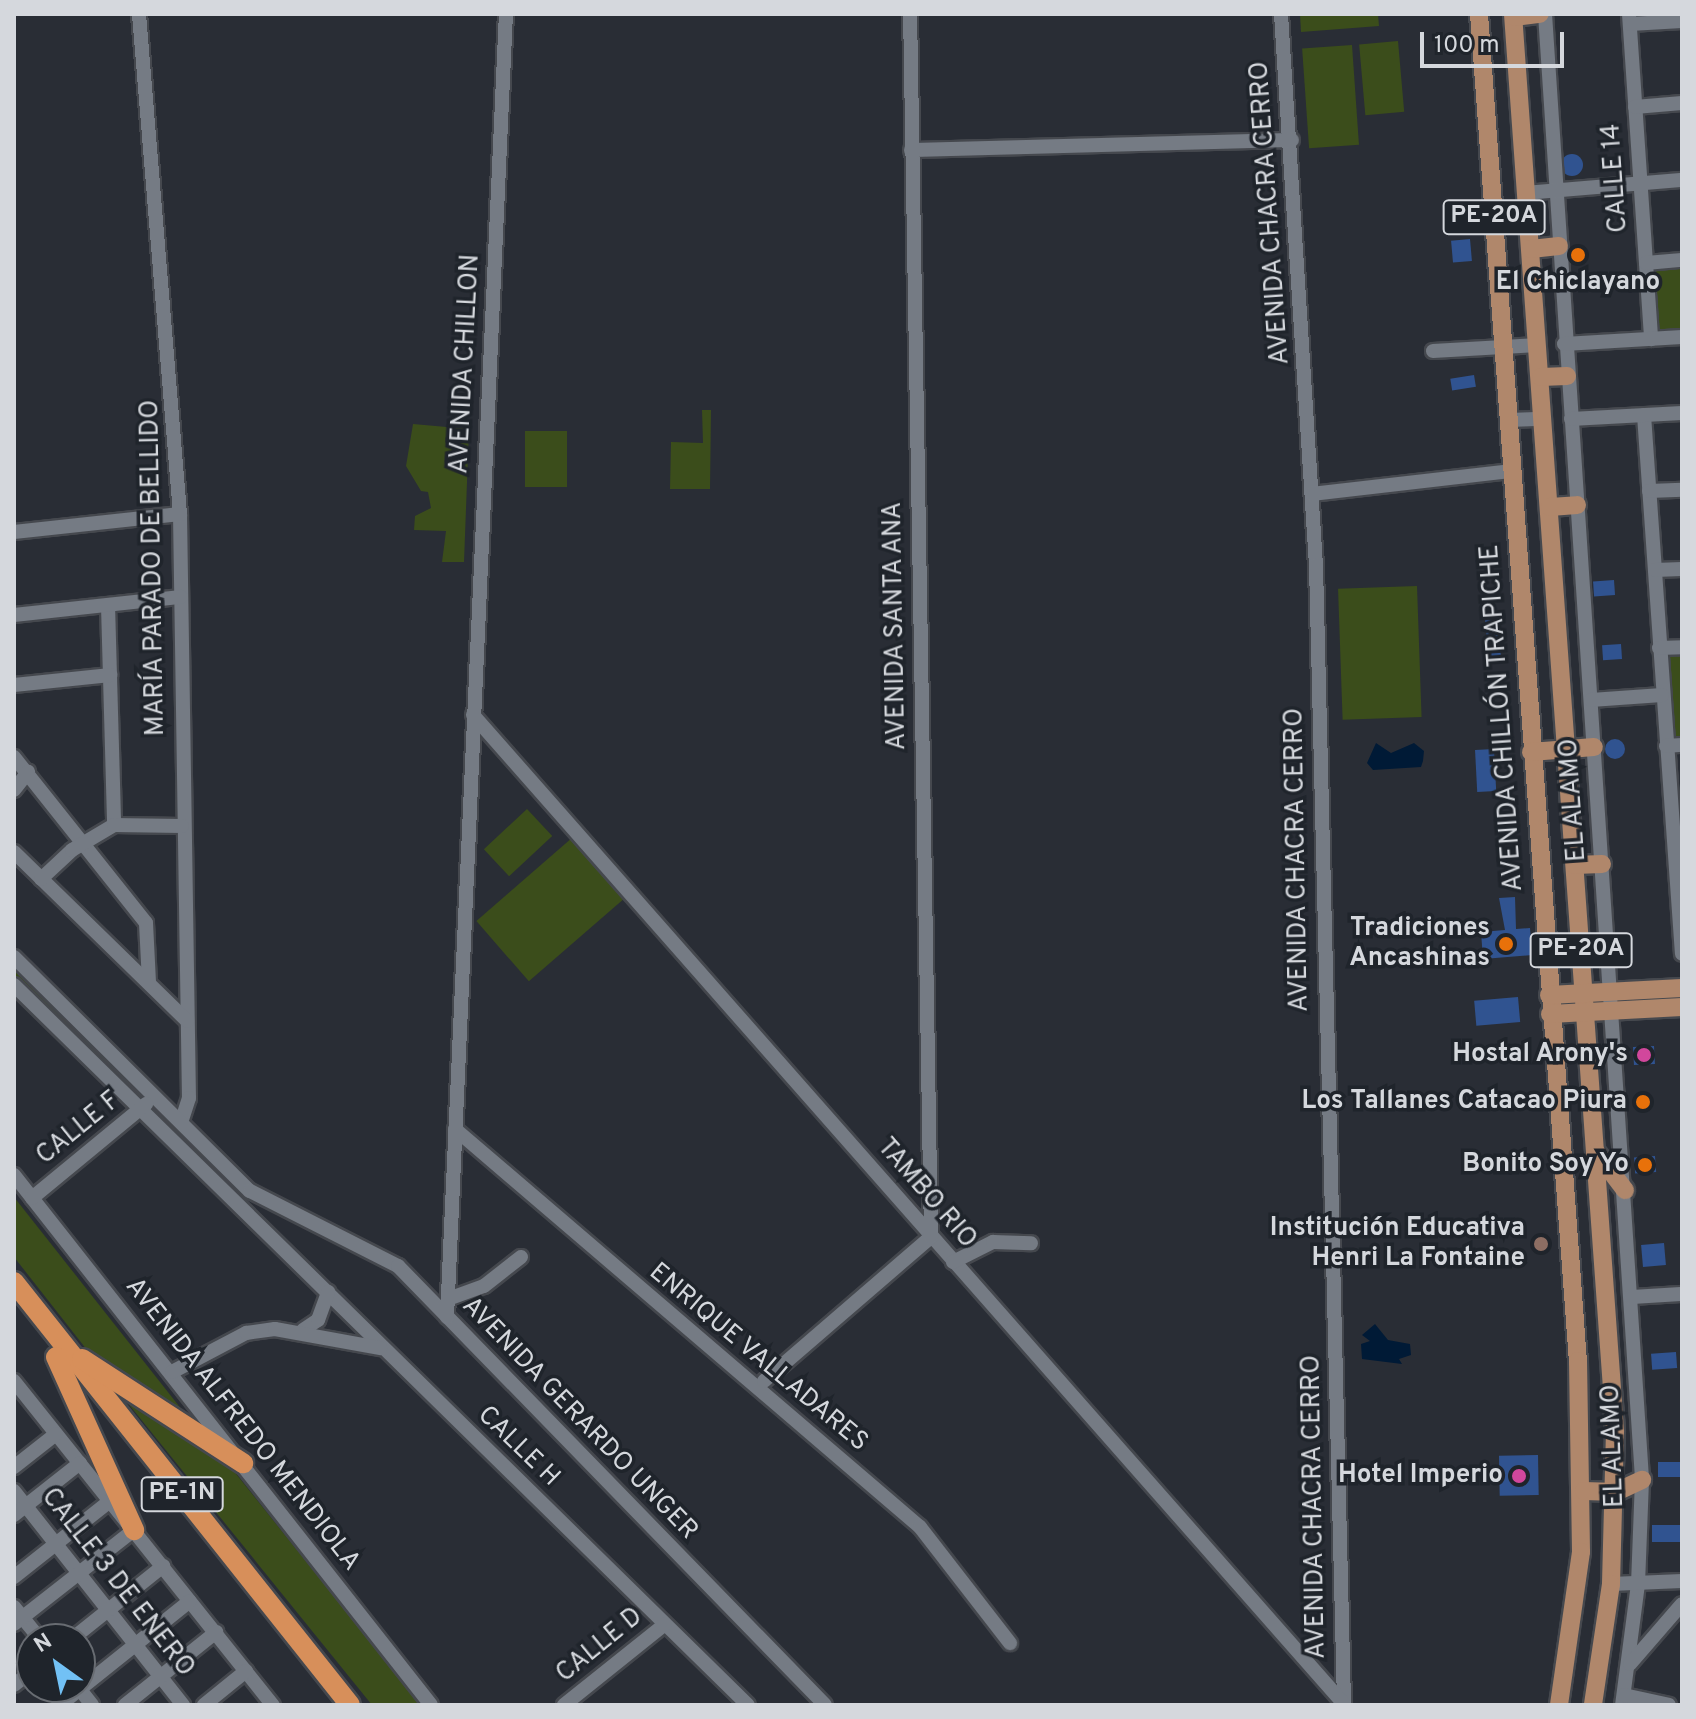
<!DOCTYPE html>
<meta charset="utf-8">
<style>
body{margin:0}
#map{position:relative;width:1696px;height:1719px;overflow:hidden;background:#292d35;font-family:Overpass,sans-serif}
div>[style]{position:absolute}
.green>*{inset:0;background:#3b4d1b;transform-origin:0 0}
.water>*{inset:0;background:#001a36}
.building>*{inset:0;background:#305390;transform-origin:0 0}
.round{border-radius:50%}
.roads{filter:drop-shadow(2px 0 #45484e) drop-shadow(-2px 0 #45484e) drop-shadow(0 2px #45484e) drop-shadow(0 -2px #45484e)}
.minor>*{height:14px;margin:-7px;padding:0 7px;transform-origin:7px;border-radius:7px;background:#757b84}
.major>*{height:18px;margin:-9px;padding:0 9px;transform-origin:9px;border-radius:9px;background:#b0876b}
.highway>*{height:20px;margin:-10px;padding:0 10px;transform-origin:10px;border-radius:10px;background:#d78f5a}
.dots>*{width:22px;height:22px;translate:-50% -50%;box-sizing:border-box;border:4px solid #1f242b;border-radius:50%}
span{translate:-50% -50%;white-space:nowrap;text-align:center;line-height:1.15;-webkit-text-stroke:7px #1f242b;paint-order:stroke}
.shield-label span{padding:2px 6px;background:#1f242b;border:2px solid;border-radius:6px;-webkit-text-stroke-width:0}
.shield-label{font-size:24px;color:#d5d8dd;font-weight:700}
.street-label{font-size:26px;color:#d5d8dd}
.poi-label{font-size:26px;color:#d5d8dd;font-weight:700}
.right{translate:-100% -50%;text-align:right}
.frame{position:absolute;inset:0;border:16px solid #d5d8dd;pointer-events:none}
.north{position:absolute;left:16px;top:1623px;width:80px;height:80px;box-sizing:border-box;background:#1f242b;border:2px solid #686c72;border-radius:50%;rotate:327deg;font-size:22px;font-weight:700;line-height:32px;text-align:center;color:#d5d8dd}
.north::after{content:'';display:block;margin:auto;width:28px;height:36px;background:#72c1f5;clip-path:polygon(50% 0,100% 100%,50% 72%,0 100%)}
.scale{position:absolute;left:1420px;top:32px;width:144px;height:36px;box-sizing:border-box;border:4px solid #d5d8dd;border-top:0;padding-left:10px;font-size:24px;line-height:28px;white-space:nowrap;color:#d5d8dd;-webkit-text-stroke:6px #1f242b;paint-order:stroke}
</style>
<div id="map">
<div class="green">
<i style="clip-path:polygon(1300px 14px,1378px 14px,1379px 26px,1301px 32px)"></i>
<i style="left:1398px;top:41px;width:71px;height:39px;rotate:85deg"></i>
<i style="left:1352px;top:45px;width:100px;height:50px;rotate:86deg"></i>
<i style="clip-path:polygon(1682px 266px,1682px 329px,1659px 331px,1655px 268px)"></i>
<i style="clip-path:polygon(702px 410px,711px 410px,710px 489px,670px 489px,671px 442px,703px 443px)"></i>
<i style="clip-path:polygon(413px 424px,469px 429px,464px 562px,442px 562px,446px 531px,414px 530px,415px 516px,431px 508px,428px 492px,421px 491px,406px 466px)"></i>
<i style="left:525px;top:431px;width:42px;height:56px"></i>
<i style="left:1417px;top:586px;width:131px;height:79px;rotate:88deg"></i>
<i style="clip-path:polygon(1682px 653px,1682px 741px,1671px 742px,1666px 654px)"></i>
<i style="left:527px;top:809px;width:37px;height:59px;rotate:47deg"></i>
<i style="left:573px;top:837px;width:80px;height:128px;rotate:49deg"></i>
<i style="left:14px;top:962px;width:192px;height:15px;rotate:45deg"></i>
<i style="clip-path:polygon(14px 1197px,190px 1420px,87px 1350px,14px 1257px)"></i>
<i style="clip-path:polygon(118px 1391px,213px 1445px,421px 1705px,372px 1705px)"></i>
</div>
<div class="water">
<i style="clip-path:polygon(1376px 743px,1391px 753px,1414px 743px,1424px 751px,1423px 761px,1421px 767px,1373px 770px,1367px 763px)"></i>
<i style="clip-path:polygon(1375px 1324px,1388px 1340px,1410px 1344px,1411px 1355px,1399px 1359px,1402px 1364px,1362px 1359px,1361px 1344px,1370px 1341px,1362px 1335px)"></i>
</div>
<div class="building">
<i class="round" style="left:1561px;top:154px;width:22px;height:22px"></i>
<i style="left:1470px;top:239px;width:22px;height:19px;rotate:85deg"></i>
<i style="left:1474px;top:375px;width:12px;height:24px;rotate:81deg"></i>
<i style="left:1614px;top:580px;width:15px;height:21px;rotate:86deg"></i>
<i style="left:1497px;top:619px;width:39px;height:12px;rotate:84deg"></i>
<i style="left:1621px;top:644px;width:15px;height:19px;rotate:86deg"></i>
<i class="round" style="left:1605px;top:739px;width:20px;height:20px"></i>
<i style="left:1494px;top:749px;width:42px;height:19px;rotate:87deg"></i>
<i style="clip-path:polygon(1515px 897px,1516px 929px,1530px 928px,1532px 955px,1483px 959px,1481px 932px,1505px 930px,1499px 898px)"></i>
<i style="left:1518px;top:997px;width:25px;height:44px;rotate:85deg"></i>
<i style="left:1654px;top:1046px;width:18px;height:21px;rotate:87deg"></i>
<i style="left:1655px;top:1156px;width:16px;height:21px;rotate:86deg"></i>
<i style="left:1664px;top:1243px;width:22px;height:23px;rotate:85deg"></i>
<i style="left:1676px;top:1352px;width:16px;height:25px;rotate:86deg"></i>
<i style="left:1538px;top:1455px;width:40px;height:39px;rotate:89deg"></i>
<i style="left:1682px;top:1462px;width:15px;height:24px;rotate:90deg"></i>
<i style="left:1682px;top:1525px;width:17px;height:30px;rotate:90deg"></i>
</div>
<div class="roads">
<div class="minor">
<i style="left:139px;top:14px;width:502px;rotate:85.31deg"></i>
<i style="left:180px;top:514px;width:584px;rotate:89.12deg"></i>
<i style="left:189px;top:1098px;width:25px;rotate:108deg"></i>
<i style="left:1281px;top:14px;width:552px;rotate:86.37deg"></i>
<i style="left:1316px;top:565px;width:1140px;rotate:88.59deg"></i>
<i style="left:1545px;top:14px;width:1469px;rotate:86.21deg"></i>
<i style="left:1642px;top:1480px;width:104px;rotate:92.2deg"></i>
<i style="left:1638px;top:1584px;width:122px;rotate:97.5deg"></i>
<i style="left:1629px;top:14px;width:326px;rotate:86.1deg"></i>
<i style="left:1630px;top:24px;width:52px;rotate:-3.3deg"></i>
<i style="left:1635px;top:107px;width:47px;rotate:-4.9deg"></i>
<i style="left:911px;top:150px;width:381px;rotate:-1.5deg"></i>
<i style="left:1526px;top:193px;width:157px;rotate:-4.8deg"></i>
<i style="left:1646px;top:263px;width:36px;rotate:-5deg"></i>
<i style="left:1564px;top:344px;width:118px;rotate:-3.4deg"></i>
<i style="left:1433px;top:351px;width:105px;rotate:-3.3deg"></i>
<i style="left:1644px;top:415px;width:540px;rotate:85.97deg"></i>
<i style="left:1571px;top:419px;width:111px;rotate:-3.1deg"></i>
<i style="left:1509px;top:420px;width:34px;rotate:-2deg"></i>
<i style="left:1649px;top:491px;width:33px;rotate:-2deg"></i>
<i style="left:1312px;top:494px;width:201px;rotate:-6.6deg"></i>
<i style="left:14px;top:532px;width:167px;rotate:-6.2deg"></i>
<i style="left:1655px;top:570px;width:27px;rotate:-2deg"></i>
<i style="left:108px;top:605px;width:220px;rotate:88.4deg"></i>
<i style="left:14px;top:615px;width:168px;rotate:-6.2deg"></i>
<i style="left:1659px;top:648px;width:23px;rotate:-2deg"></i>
<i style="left:14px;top:685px;width:97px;rotate:-5.9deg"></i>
<i style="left:1591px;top:700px;width:71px;rotate:-4deg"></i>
<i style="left:473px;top:715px;width:1318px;rotate:48.63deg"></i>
<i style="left:1666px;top:746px;width:16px;rotate:-4deg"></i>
<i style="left:14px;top:757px;width:212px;rotate:51.5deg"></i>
<i style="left:146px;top:923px;width:60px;rotate:87.1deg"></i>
<i style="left:14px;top:790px;width:23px;rotate:-52deg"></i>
<i style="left:14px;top:852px;width:242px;rotate:44.3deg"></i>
<i style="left:41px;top:879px;width:42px;rotate:-43.1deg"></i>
<i style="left:72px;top:850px;width:49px;rotate:-30.8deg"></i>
<i style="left:114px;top:825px;width:68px;rotate:0.8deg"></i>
<i style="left:14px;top:957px;width:332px;rotate:44.8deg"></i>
<i style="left:250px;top:1191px;width:166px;rotate:26.9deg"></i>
<i style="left:398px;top:1266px;width:612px;rotate:45.79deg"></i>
<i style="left:14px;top:985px;width:1028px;rotate:44.45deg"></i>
<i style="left:455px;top:1129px;width:612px;rotate:40.56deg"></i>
<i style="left:920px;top:1527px;width:147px;rotate:52.2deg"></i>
<i style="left:14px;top:1175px;width:674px;rotate:51.8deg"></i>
<i style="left:32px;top:1198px;width:148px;rotate:-39.5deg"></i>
<i style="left:953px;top:1262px;width:45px;rotate:-26.6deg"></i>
<i style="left:993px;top:1242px;width:38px;rotate:2deg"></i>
<i style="left:1631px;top:1297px;width:51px;rotate:-3.4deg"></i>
<i style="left:448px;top:1299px;width:38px;rotate:-20deg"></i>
<i style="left:484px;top:1286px;width:47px;rotate:-38.1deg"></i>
<i style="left:447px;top:1317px;width:1304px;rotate:-87.41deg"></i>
<i style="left:303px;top:1330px;width:18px;rotate:-34deg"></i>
<i style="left:318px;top:1320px;width:30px;rotate:-70deg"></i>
<i style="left:172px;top:1372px;width:84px;rotate:-27.8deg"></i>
<i style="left:246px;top:1333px;width:29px;rotate:-8deg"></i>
<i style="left:275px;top:1329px;width:107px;rotate:10.3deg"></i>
<i style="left:14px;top:1381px;width:415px;rotate:51.4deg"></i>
<i style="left:764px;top:1381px;width:221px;rotate:-40.8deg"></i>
<i style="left:931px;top:1237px;width:1223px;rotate:-90.98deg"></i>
<i style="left:14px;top:1467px;width:53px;rotate:-38.2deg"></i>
<i style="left:14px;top:1491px;width:273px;rotate:51.7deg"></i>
<i style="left:14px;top:1515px;width:84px;rotate:-38.2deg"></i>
<i style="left:14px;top:1577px;width:122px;rotate:-38.4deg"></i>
<i style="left:1611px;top:1584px;width:71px;rotate:-2.4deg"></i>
<i style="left:14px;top:1607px;width:41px;rotate:50.9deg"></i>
<i style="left:14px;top:1624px;width:152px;rotate:-38.1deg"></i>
<i style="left:72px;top:1639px;width:117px;rotate:-38.7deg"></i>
<i style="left:1630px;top:1664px;width:79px;rotate:-49.1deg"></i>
<i style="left:14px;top:1685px;width:23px;rotate:-38deg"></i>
<i style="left:78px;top:1687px;width:23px;rotate:52deg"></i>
<i style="left:1624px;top:1695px;width:46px;rotate:12.5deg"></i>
<i style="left:60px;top:1705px;width:166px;rotate:-38.7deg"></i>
<i style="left:125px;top:1705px;width:117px;rotate:-38.7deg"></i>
<i style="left:204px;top:1705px;width:54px;rotate:-39deg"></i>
<i style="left:564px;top:1705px;width:129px;rotate:-38.7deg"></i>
</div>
<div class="major">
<i style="left:1479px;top:14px;width:1351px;rotate:85.8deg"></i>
<i style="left:1578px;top:1361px;width:191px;rotate:89.1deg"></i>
<i style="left:1581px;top:1552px;width:155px;rotate:98.2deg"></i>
<i style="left:1513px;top:14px;width:1421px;rotate:85.88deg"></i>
<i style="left:1615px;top:1431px;width:153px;rotate:91.5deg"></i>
<i style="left:1611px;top:1584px;width:122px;rotate:98.5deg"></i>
<i style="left:1514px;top:17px;width:26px;rotate:-7deg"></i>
<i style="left:1531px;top:249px;width:28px;rotate:-6deg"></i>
<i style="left:1541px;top:377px;width:26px;rotate:-2deg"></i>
<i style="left:1550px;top:507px;width:27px;rotate:-4deg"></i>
<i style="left:1531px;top:752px;width:63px;rotate:-4.5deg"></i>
<i style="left:1575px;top:865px;width:27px;rotate:-2deg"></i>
<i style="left:1549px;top:995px;width:133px;rotate:-3deg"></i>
<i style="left:1550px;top:1014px;width:132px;rotate:-3deg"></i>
<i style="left:1596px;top:1152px;width:48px;rotate:52.7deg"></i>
<i style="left:1584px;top:1491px;width:32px;rotate:2deg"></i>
<i style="left:1616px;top:1492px;width:29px;rotate:-25deg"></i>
</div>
<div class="highway">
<i style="left:14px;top:1282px;width:540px;rotate:51.54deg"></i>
<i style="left:56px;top:1357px;width:190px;rotate:65.7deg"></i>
<i style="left:82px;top:1359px;width:192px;rotate:32.9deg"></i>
</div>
</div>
<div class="dots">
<i style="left:1578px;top:255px;background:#e8710a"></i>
<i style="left:1506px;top:944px;background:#e8710a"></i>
<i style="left:1644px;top:1055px;background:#d1479c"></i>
<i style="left:1643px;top:1102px;background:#e8710a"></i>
<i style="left:1645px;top:1165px;background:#e8710a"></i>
<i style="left:1541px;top:1244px;background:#8d6e63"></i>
<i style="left:1519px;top:1476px;background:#d1479c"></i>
</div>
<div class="shield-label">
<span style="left:1494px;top:217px">PE-20A</span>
<span style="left:1581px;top:950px">PE-20A</span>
<span style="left:182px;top:1494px">PE-1N</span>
</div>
<div class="street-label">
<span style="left:1616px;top:178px;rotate:-94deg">CALLE 14</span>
<span style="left:1271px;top:213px;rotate:-94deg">AVENIDA CHACRA CERRO</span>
<span style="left:466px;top:364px;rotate:-87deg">AVENIDA CHILLON</span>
<span style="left:154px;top:568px;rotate:-91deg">MARÍA PARADO DE BELLIDO</span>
<span style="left:896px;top:626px;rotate:-91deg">AVENIDA SANTA ANA</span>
<span style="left:1503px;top:718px;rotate:-94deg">AVENIDA CHILLÓN TRAPICHE</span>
<span style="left:1574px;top:800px;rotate:-94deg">EL ALAMO</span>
<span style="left:1298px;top:860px;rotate:-91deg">AVENIDA CHACRA CERRO</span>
<span style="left:79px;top:1129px;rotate:-39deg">CALLE F</span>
<span style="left:926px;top:1194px;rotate:49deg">TAMBO RIO</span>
<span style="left:758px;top:1358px;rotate:40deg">ENRIQUE VALLADARES</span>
<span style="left:579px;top:1419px;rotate:46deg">AVENIDA GERARDO UNGER</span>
<span style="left:242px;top:1425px;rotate:52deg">AVENIDA ALFREDO MENDIOLA</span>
<span style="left:1614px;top:1446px;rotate:-92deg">EL ALAMO</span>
<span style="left:518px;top:1447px;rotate:44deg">CALLE H</span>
<span style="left:1315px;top:1507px;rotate:-91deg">AVENIDA CHACRA CERRO</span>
<span style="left:117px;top:1583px;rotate:52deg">CALLE 3 DE ENERO</span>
<span style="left:600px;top:1646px;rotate:-39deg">CALLE D</span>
</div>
<div class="poi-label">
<span style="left:1578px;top:283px">El Chiclayano</span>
<span class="right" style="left:1490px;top:944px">Tradiciones<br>Ancashinas</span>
<span class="right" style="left:1628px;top:1055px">Hostal Arony's</span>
<span class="right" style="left:1627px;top:1102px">Los Tallanes Catacao Piura</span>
<span class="right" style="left:1629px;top:1165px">Bonito Soy Yo</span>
<span class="right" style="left:1525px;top:1244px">Institución Educativa<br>Henri La Fontaine</span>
<span class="right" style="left:1503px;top:1476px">Hotel Imperio</span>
</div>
<div class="frame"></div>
<div class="north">N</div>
<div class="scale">100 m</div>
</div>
